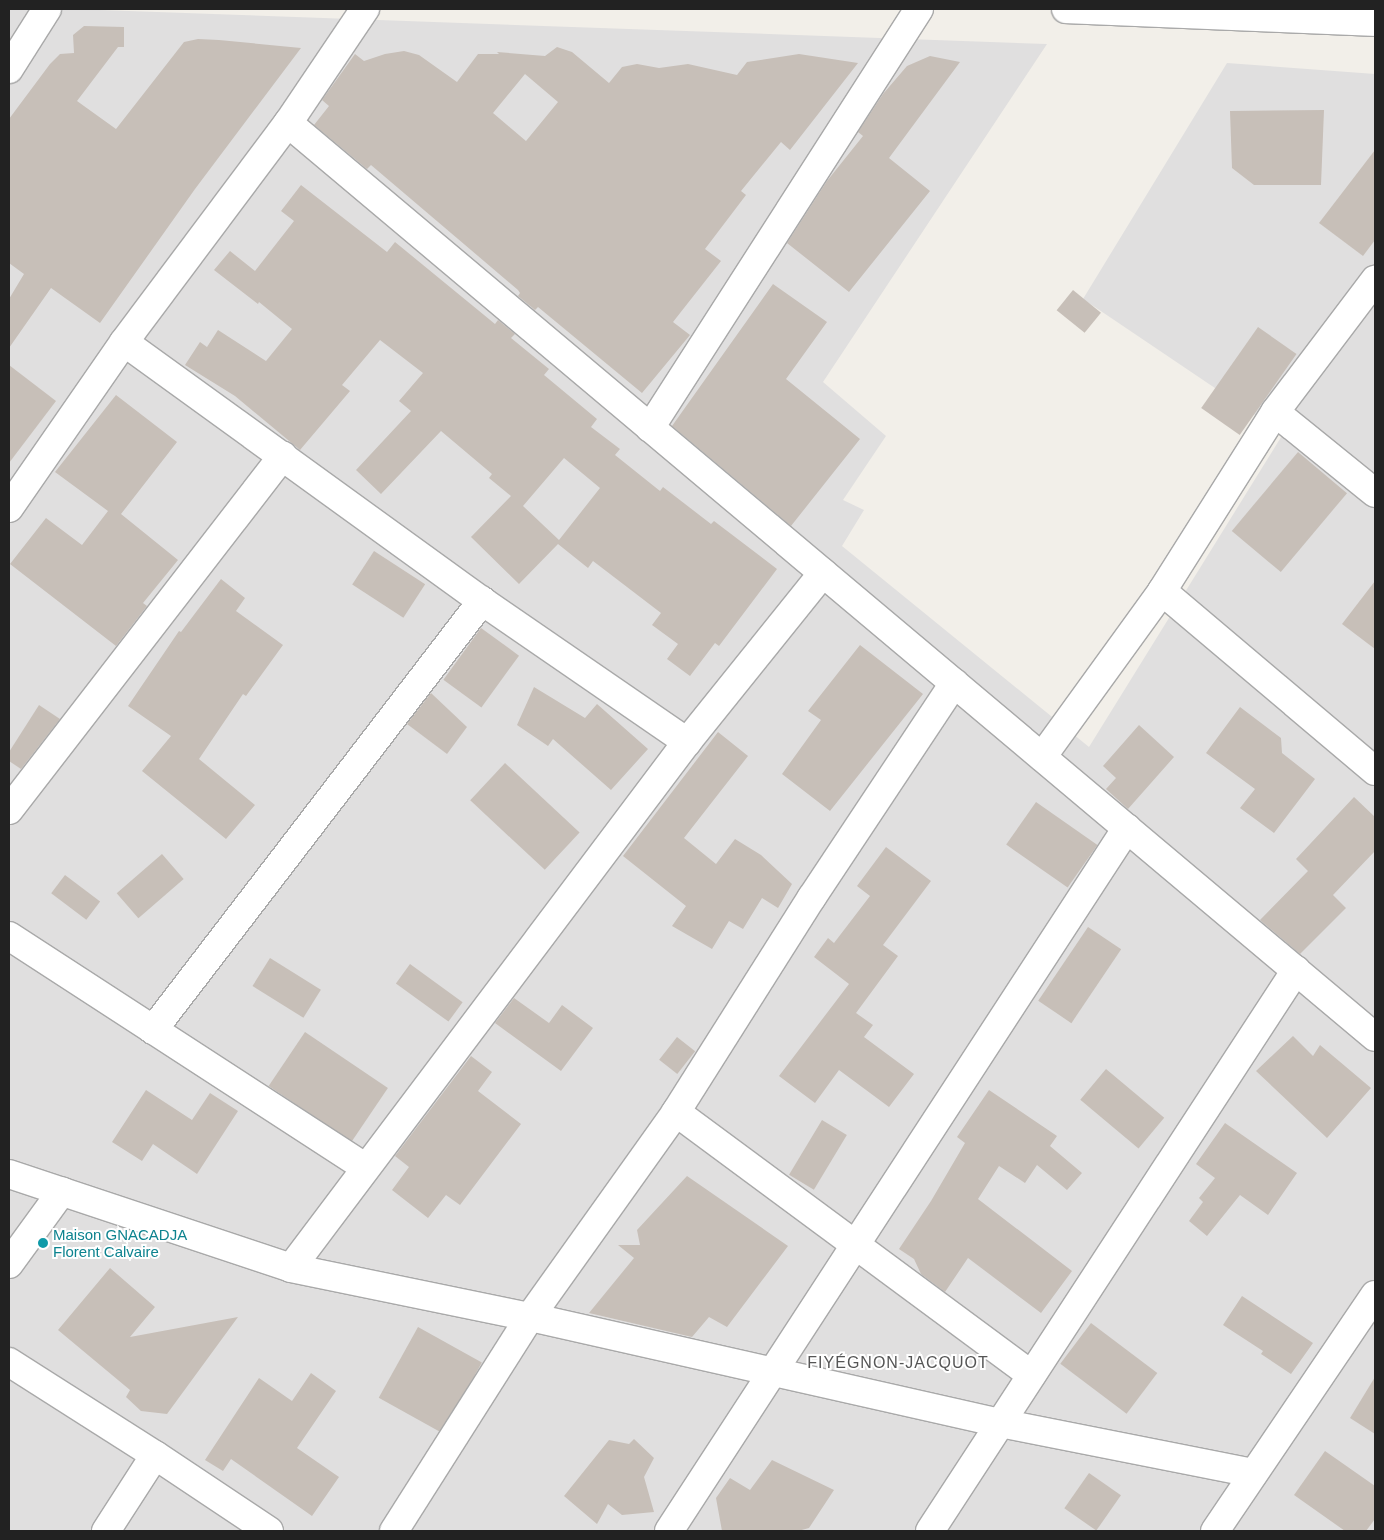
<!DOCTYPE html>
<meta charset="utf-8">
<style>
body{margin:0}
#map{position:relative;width:1384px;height:1540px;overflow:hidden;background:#f2efe9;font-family:Helvetica,sans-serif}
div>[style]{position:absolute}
.residential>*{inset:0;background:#e0dfdf}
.building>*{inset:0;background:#c7bfb8;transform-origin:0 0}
.roads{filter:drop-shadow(1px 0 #a9a9a9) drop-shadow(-1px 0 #a9a9a9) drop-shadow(0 1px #a9a9a9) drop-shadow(0 -1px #a9a9a9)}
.minor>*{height:28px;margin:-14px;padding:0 14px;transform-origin:14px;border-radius:14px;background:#fff}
.dots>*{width:14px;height:14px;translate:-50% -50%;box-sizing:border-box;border:2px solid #fff;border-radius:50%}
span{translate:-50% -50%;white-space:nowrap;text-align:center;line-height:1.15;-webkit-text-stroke:4px #fff;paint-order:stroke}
.culture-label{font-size:15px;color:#0d838f}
.left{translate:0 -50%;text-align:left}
.neighbourhood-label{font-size:16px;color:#555;letter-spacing:1px}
.frame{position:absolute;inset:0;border:10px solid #222;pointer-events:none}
</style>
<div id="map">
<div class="residential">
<i style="clip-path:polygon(9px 9px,72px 9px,1047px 44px,823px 382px,886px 436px,843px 500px,864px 510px,842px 546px,1089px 747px,1283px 434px,1083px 299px,1227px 63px,1375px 74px,1375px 1531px,9px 1531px)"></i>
</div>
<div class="building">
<i style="clip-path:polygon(84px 26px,124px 27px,124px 47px,118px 47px,77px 101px,116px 129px,184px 42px,198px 39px,219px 40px,301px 48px,195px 189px,100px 323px,51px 288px,9px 348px,9px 299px,24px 274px,9px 263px,9px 119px,50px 64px,60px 54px,74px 53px,73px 35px)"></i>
<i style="clip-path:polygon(evenodd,557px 47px,572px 52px,609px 83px,622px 67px,637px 64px,659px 68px,688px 64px,737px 75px,747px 62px,799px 54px,858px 63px,790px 150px,781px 142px,741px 191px,746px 195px,705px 249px,721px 261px,673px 322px,690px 335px,642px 393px,538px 307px,535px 310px,518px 296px,520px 293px,518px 290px,371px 165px,367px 169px,314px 125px,329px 106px,322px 100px,355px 54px,364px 61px,385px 54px,404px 51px,419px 55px,457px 82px,478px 54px,499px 54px,497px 52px,545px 56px,557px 47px,525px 74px,558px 102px,526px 141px,493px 113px,525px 74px)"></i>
<i style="clip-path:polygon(930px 56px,960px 62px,889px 158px,930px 191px,849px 292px,787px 243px,827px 181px,863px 136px,858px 132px,883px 94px,907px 66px)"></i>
<i style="clip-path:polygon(1324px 110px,1321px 185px,1254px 185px,1232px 168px,1230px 111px)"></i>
<i style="clip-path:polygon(1375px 150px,1375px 240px,1363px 256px,1319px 223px)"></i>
<i style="clip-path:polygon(evenodd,301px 185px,387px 252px,395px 242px,495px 324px,498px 320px,515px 334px,511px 338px,549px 369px,544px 375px,597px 419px,591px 427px,620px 449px,615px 455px,660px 491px,663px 487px,711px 524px,714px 521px,777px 569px,719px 646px,715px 643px,690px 676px,667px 659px,678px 644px,652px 625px,661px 613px,593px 561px,588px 568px,558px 544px,519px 584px,471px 537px,511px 496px,489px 478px,492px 474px,441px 431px,381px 494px,356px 470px,411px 411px,399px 401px,423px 373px,380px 340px,342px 385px,350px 391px,300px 450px,235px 396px,185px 365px,200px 342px,207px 347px,218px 330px,266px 361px,292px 329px,259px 302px,258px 304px,214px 270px,230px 251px,255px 271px,294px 221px,281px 211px,301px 185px,564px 458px,600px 488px,559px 540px,523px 506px,564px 458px)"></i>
<i style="clip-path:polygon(773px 284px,827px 322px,786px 379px,860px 439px,791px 526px,672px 426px)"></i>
<i style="left:1073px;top:290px;width:36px;height:26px;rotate:39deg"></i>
<i style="left:1258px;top:327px;width:47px;height:99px;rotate:35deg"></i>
<i style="clip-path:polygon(9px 365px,56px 401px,9px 463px)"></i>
<i style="clip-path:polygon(116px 395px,177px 442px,121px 514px,178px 560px,143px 603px,147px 606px,116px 646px,10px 564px,46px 518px,82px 545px,108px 511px,55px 472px)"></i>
<i style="left:1298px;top:452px;width:64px;height:103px;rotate:40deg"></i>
<i style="left:374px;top:551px;width:61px;height:40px;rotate:33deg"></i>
<i style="clip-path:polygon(221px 579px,245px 598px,236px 611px,283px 645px,246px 696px,243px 694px,199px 759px,255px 805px,226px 839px,142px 771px,171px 736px,128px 706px,179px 631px,181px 632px)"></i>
<i style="clip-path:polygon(1375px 581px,1375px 649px,1342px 624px)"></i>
<i style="left:481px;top:628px;width:47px;height:64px;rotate:36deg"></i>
<i style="clip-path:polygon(860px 645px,923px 694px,830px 811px,782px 774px,821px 720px,808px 711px)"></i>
<i style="clip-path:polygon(534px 687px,585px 718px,597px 704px,648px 749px,611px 790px,553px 739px,548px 746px,517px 725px)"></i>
<i style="clip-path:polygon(431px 693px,467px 727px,447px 754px,407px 724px)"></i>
<i style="clip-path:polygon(39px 705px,60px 719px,21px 769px,9px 761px,9px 752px)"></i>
<i style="clip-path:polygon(1240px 707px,1281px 738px,1282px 753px,1315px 779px,1274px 833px,1240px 808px,1255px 789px,1206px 753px)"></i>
<i style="clip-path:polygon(1139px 725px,1174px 757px,1128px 809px,1106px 789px,1116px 778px,1103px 766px)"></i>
<i style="clip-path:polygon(718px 732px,748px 756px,684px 838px,716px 864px,735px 839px,761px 855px,792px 884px,778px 908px,762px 898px,743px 929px,729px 921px,712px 949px,672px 926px,686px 906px,623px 856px)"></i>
<i style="left:505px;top:763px;width:102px;height:51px;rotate:43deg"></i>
<i style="clip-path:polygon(1354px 797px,1375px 817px,1375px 851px,1333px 895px,1346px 908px,1300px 954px,1260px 920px,1308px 871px,1296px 859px)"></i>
<i style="left:1036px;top:802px;width:75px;height:52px;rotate:35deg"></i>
<i style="clip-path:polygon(886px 847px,931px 881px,883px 945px,898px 956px,856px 1013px,873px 1025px,864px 1037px,914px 1074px,889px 1107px,839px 1070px,815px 1103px,779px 1076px,849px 984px,814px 957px,828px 938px,834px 943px,870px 896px,857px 886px)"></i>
<i style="left:162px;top:854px;width:33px;height:60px;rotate:49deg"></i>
<i style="left:65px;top:875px;width:44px;height:23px;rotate:37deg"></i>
<i style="left:1088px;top:927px;width:40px;height:89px;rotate:34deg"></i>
<i style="left:270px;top:958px;width:60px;height:33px;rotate:32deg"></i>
<i style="left:410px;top:964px;width:65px;height:24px;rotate:36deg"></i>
<i style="clip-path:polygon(514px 998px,549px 1023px,562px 1005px,593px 1028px,561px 1071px,495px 1023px)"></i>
<i style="left:305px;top:1032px;width:100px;height:65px;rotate:34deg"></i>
<i style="clip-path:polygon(1293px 1036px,1313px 1056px,1320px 1045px,1371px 1088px,1327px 1138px,1256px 1071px)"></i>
<i style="left:677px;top:1037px;width:23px;height:29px;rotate:38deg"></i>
<i style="clip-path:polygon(471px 1056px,492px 1072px,478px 1091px,521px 1124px,460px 1205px,446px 1195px,428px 1218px,392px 1190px,409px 1167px,395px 1156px)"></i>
<i style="left:1106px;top:1069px;width:76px;height:40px;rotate:40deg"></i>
<i style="clip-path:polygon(146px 1090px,192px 1120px,210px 1093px,238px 1111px,197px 1174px,153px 1144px,142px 1161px,112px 1142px)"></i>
<i style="clip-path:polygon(989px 1090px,1057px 1136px,1050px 1146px,1082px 1173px,1067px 1190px,1037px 1165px,1025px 1183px,999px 1166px,978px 1199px,1072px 1271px,1041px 1313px,968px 1258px,945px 1292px,921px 1274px,914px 1259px,899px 1249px,931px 1201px,965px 1143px,957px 1137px)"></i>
<i style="left:822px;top:1120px;width:29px;height:64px;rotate:31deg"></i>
<i style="clip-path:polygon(1225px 1123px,1297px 1173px,1268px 1215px,1240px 1195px,1207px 1236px,1189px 1221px,1203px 1202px,1199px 1198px,1215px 1178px,1196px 1164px)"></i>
<i style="clip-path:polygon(687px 1176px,788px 1246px,727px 1327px,709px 1317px,692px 1337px,589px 1313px,634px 1258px,618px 1245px,640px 1245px,637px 1230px)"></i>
<i style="clip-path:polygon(110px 1268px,155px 1307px,130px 1337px,238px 1317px,167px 1414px,141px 1411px,126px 1397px,130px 1390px,58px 1330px)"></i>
<i style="clip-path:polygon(1242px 1296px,1313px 1343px,1291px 1374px,1261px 1354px,1263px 1351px,1223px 1325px)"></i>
<i style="left:1091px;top:1323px;width:83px;height:51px;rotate:37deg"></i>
<i style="left:418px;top:1327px;width:73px;height:81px;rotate:29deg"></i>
<i style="clip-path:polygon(311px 1373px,336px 1391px,297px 1448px,339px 1477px,312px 1516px,231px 1459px,223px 1471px,205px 1460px,259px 1378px,292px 1401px)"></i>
<i style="clip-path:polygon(1375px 1377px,1375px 1434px,1350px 1418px)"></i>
<i style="clip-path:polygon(634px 1439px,654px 1458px,644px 1477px,654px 1512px,622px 1515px,608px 1504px,597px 1524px,564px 1496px,609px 1440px,629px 1444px)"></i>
<i style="clip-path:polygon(1325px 1451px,1375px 1486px,1375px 1519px,1366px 1531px,1345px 1531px,1294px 1495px)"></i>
<i style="clip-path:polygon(772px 1460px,834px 1490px,809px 1528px,798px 1531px,722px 1531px,716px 1498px,730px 1478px,750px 1490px)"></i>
<i style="left:1089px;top:1473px;width:39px;height:43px;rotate:35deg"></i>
</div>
<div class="roads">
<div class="minor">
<i style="left:1066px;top:9px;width:309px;rotate:2.4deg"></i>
<i style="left:9px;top:69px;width:71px;rotate:-57.7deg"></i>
<i style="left:288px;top:123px;width:1420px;rotate:40.06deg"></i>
<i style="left:124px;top:342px;width:442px;rotate:35.9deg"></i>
<i style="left:482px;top:601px;width:249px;rotate:34.5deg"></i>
<i style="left:1275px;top:412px;width:129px;rotate:39deg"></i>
<i style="left:650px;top:428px;width:498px;rotate:-57.3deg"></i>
<i style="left:9px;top:508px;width:202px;rotate:-55.3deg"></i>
<i style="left:124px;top:342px;width:274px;rotate:-53.2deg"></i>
<i style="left:288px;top:123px;width:138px;rotate:-56deg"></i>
<i style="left:1162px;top:591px;width:279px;rotate:40.2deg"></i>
<i style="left:1042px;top:757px;width:205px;rotate:-54.1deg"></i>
<i style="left:1162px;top:591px;width:212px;rotate:-57.7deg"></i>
<i style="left:1275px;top:412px;width:166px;rotate:-52.9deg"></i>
<i style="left:9px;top:810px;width:448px;rotate:-52.3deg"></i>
<i style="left:9px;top:936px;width:424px;rotate:33deg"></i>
<i style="left:153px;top:1030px;width:541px;rotate:-52.52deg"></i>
<i style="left:676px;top:1112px;width:442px;rotate:36.5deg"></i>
<i style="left:9px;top:1174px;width:297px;rotate:18.4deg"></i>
<i style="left:291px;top:1268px;width:244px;rotate:11.6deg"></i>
<i style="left:530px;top:1317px;width:482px;rotate:12.7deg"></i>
<i style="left:1000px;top:1423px;width:258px;rotate:11.2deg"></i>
<i style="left:9px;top:1264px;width:90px;rotate:-54deg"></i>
<i style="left:291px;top:1268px;width:658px;rotate:-53.03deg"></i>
<i style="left:687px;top:742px;width:217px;rotate:-51.2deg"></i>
<i style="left:9px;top:1362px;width:173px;rotate:32.5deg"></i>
<i style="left:155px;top:1455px;width:137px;rotate:33.7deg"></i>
<i style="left:106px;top:1531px;width:90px;rotate:-57.2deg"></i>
<i style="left:394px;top:1531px;width:254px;rotate:-57.6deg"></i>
<i style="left:530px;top:1317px;width:252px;rotate:-54.5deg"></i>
<i style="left:676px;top:1112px;width:254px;rotate:-57.7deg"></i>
<i style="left:812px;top:897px;width:257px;rotate:-56.4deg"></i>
<i style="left:669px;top:1531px;width:839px;rotate:-56.92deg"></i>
<i style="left:930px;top:1531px;width:670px;rotate:-56.88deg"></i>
<i style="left:1215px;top:1531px;width:285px;rotate:-55.9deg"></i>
</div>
</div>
<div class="dots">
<i style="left:43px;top:1243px;background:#0f9aa8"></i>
</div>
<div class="culture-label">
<span class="left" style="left:53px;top:1243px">Maison GNACADJA<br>Florent Calvaire</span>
</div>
<div class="neighbourhood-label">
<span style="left:898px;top:1363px">FIYÉGNON-JACQUOT</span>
</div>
<div class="frame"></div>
</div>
